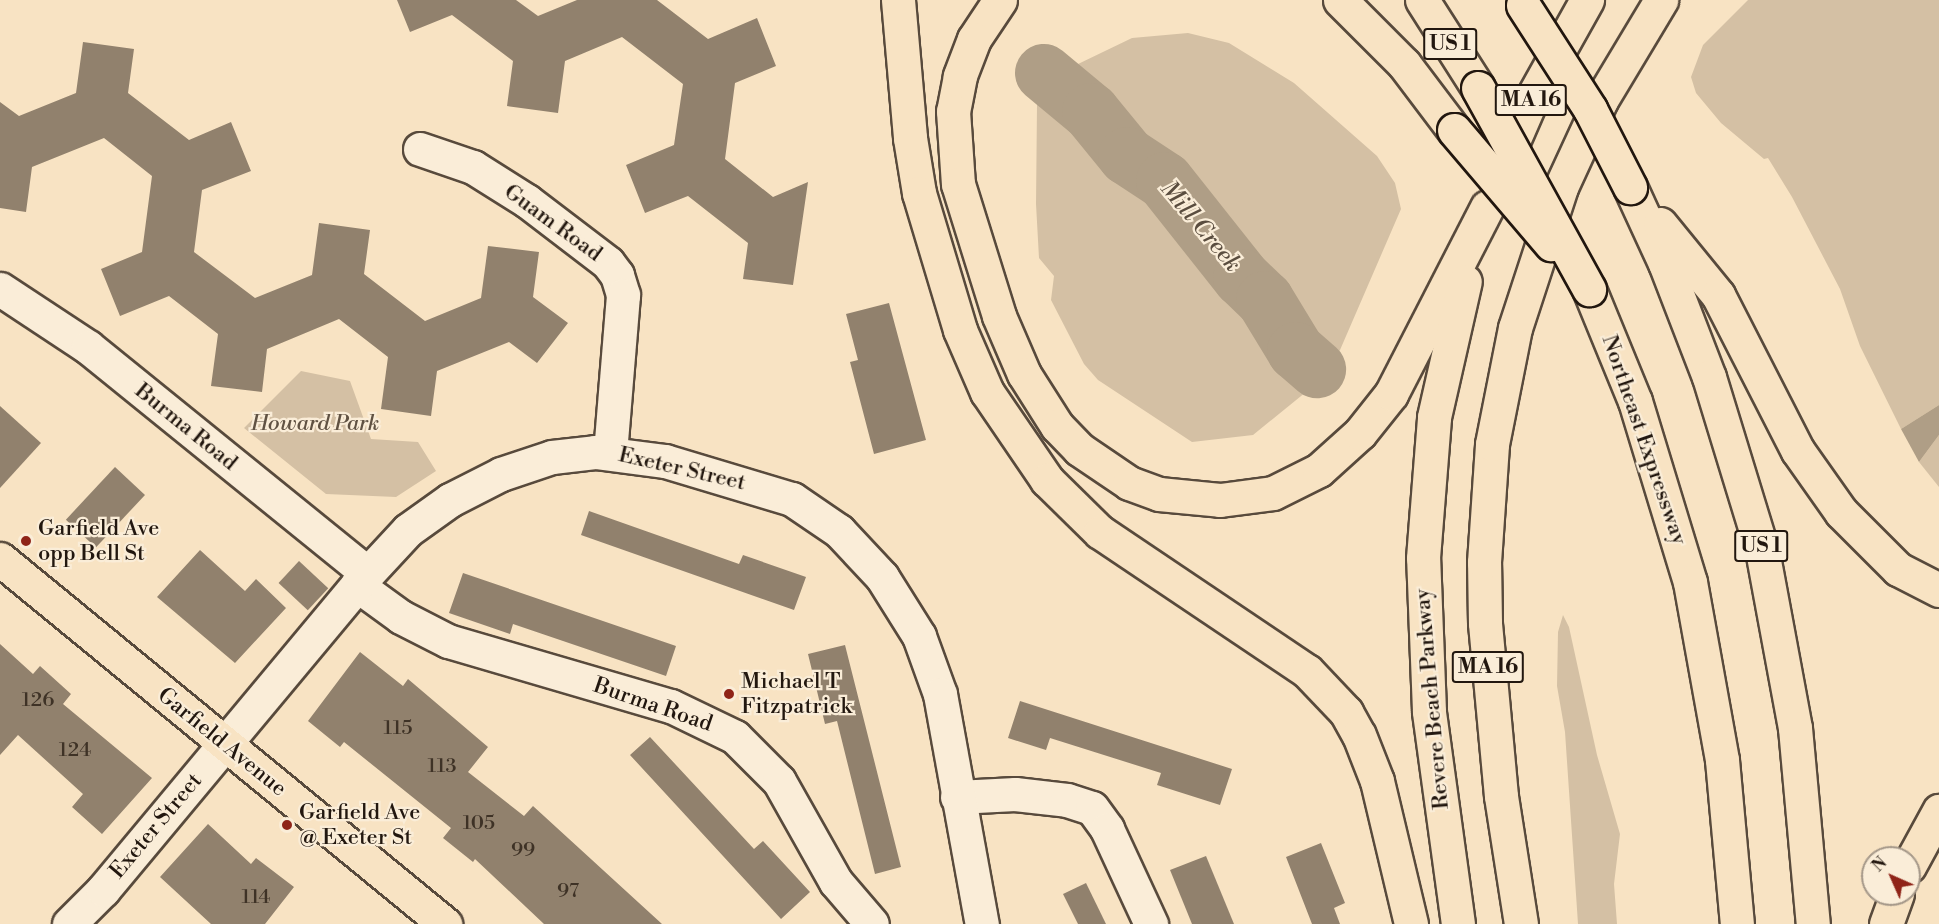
<!DOCTYPE html>
<style>
body{margin:0}
#map{position:relative;width:1939px;height:924px;overflow:hidden;background:#f8e3c3;font-family:"Libre Bodoni",serif}
div>[style]{position:absolute}
.green>*{inset:0;background:#d4c0a4}
.water>*{inset:0;background:#af9e86}
.river>*{height:58px;margin:-29px;padding:0 29px;transform-origin:29px;border-radius:29px;background:#af9e86}
.building>*{inset:0;background:#91816d;transform-origin:0 0}
.roads{filter:drop-shadow(2px 0 #584a3c) drop-shadow(-2px 0 #584a3c) drop-shadow(0 2px #584a3c) drop-shadow(0 -2px #584a3c)}
.minor>*{height:33px;margin:-16.5px;padding:0 16.5px;transform-origin:16.5px;border-radius:16.5px;background:#faedd8}
.major>*{height:33px;margin:-16.5px;padding:0 16.5px;transform-origin:16.5px;border-radius:16.5px;background:#f8e3c3}
.highway>*{height:33px;margin:-16.5px;padding:0 16.5px;transform-origin:16.5px;border-radius:16.5px;background:#f8e3c3}
.bridges{filter:drop-shadow(2px 0 #22170f) drop-shadow(-2px 0 #22170f) drop-shadow(0 2px #22170f) drop-shadow(0 -2px #22170f)}
.highway-bridge>*{height:33px;margin:-16.5px;padding:0 16.5px;transform-origin:16.5px;border-radius:16.5px;background:#f8e3c3}
.dots>*{width:16px;height:16px;translate:-50% -50%;box-sizing:border-box;border:3px solid #faedd8;border-radius:50%}
span{translate:-50% -50%;white-space:nowrap;text-align:center;line-height:1.15;-webkit-text-stroke:4.5px #faedd8;paint-order:stroke}
.number-label{font-size:20px;color:#3e3226}
.number-label span{-webkit-text-stroke-width:0}
.shield-label span{padding:2px 4px;background:#faedd8;border:2px solid;border-radius:4px;-webkit-text-stroke-width:0}
.shield-label{font-size:21px;color:#22170f;font-weight:700}
.street-label{font-size:22px;color:#22170f}
.park-label{font-size:22px;color:#605243;font-style:italic}
.poi-label{font-size:22px;color:#22170f}
.left{translate:0 -50%;text-align:left}
.water-label{font-size:24px;color:#5a4d3f;font-style:italic}
.north{position:absolute;left:1861px;top:846px;width:60px;height:60px;box-sizing:border-box;background:#faedd8;border:2px solid #a49788;border-radius:50%;rotate:315deg;font-size:16px;font-weight:700;line-height:24px;text-align:center;color:#22170f}
.north::after{content:'';display:block;margin:auto;width:21px;height:27px;background:#8f2418;clip-path:polygon(50% 0,100% 100%,50% 72%,0 100%)}
</style>
<div id="map">
<div class="green">
<i style="clip-path:polygon(1748px 0,1939px 0,1939px 405px,1901px 429px,1860px 346px,1840px 289px,1792px 197px,1768px 158px,1764px 159px,1721px 123px,1696px 93px,1691px 77px,1703px 45px)"></i>
<i style="clip-path:polygon(1188px 33px,1229px 43px,1294px 83px,1377px 156px,1395px 183px,1401px 209px,1340px 350px,1322px 379px,1253px 435px,1192px 442px,1098px 380px,1084px 364px,1051px 300px,1054px 276px,1039px 258px,1036px 204px,1037px 105px,1039px 93px,1049px 78px,1132px 38px)"></i>
<i style="clip-path:polygon(301px 371px,350px 381px,371px 439px,418px 442px,436px 471px,396px 497px,326px 494px,244px 428px)"></i>
<i style="clip-path:polygon(1939px 435px,1939px 487px,1919px 462px)"></i>
<i style="clip-path:polygon(1563px 615px,1569px 627px,1597px 755px,1620px 834px,1614px 884px,1617px 924px,1578px 924px,1565px 732px,1557px 686px,1558px 632px)"></i>
</div>
<div class="water">
<i style="clip-path:polygon(1939px 405px,1939px 435px,1919px 462px,1901px 429px)"></i>
</div>
<div class="river">
<i style="left:1044px;top:73px;width:61px;rotate:39.7deg"></i>
<i style="left:1091px;top:112px;width:57px;rotate:50.7deg"></i>
<i style="left:1127px;top:156px;width:45px;rotate:33.3deg"></i>
<i style="left:1165px;top:181px;width:124px;rotate:51.6deg"></i>
<i style="left:1242px;top:278px;width:32px;rotate:44deg"></i>
<i style="left:1265px;top:300px;width:60px;rotate:58.7deg"></i>
<i style="left:1296px;top:351px;width:28px;rotate:41deg"></i>
</div>
<div class="building">
<i style="clip-path:polygon(397px 0,516px 0,538px 16px,577px 0,657px 0,708px 39px,757px 18px,776px 66px,735px 83px,725px 159px,773px 197px,808px 182px,793px 285px,743px 279px,748px 243px,688px 196px,645px 213px,626px 165px,674px 145px,683px 84px,622px 37px,565px 61px,558px 113px,507px 106px,513px 61px,452px 15px,410px 32px)"></i>
<i style="clip-path:polygon(83px 42px,134px 49px,128px 93px,189px 140px,231px 122px,251px 171px,202px 190px,194px 252px,255px 298px,312px 275px,319px 223px,370px 230px,364px 274px,425px 321px,481px 298px,488px 246px,539px 252px,533px 297px,568px 323px,537px 363px,509px 342px,437px 371px,431px 416px,381px 409px,388px 357px,339px 319px,267px 349px,262px 392px,211px 386px,218px 334px,169px 296px,120px 316px,101px 269px,142px 252px,152px 176px,104px 138px,32px 167px,26px 212px,0 208px,0 102px,19px 116px,76px 93px)"></i>
<i style="clip-path:polygon(889px 303px,926px 440px,874px 454px,850px 362px,858px 360px,846px 314px)"></i>
<i style="clip-path:polygon(0 406px,41px 443px,0 488px)"></i>
<i style="left:115px;top:467px;width:41px;height:72px;rotate:43deg"></i>
<i style="clip-path:polygon(589px 511px,739px 564px,743px 555px,806px 577px,794px 610px,581px 535px)"></i>
<i style="clip-path:polygon(200px 550px,245px 591px,256px 579px,286px 608px,235px 663px,157px 597px)"></i>
<i style="left:299px;top:561px;width:40px;height:30px;rotate:43deg"></i>
<i style="clip-path:polygon(463px 573px,676px 646px,666px 676px,513px 624px,510px 634px,449px 613px)"></i>
<i style="clip-path:polygon(0 644px,33px 674px,40px 666px,71px 694px,63px 704px,152px 778px,102px 834px,72px 807px,83px 794px,18px 735px,0 755px)"></i>
<i style="clip-path:polygon(845px 645px,901px 867px,875px 874px,837px 721px,825px 724px,808px 654px)"></i>
<i style="clip-path:polygon(360px 652px,403px 686px,408px 679px,488px 747px,468px 772px,524px 816px,533px 806px,662px 924px,544px 924px,475px 859px,473px 862px,443px 838px,451px 828px,344px 742px,340px 747px,308px 721px)"></i>
<i style="clip-path:polygon(1020px 701px,1232px 769px,1220px 805px,1157px 785px,1161px 773px,1050px 738px,1046px 750px,1008px 738px)"></i>
<i style="clip-path:polygon(650px 737px,754px 849px,763px 841px,810px 892px,781px 919px,630px 755px)"></i>
<i style="clip-path:polygon(208px 824px,251px 864px,256px 858px,294px 887px,265px 924px,211px 924px,160px 877px)"></i>
<i style="clip-path:polygon(1321px 843px,1345px 903px,1334px 908px,1340px 924px,1312px 924px,1286px 857px)"></i>
<i style="clip-path:polygon(1206px 856px,1234px 924px,1192px 924px,1170px 870px)"></i>
<i style="clip-path:polygon(1086px 883px,1106px 924px,1078px 924px,1063px 894px)"></i>
</div>
<div class="roads">
<div class="minor">
<i style="left:420px;top:149px;width:56px;rotate:18.8deg"></i>
<i style="left:473px;top:167px;width:64px;rotate:32.2deg"></i>
<i style="left:527px;top:201px;width:102px;rotate:37.4deg"></i>
<i style="left:608px;top:263px;width:15px;rotate:53deg"></i>
<i style="left:617px;top:275px;width:21px;rotate:73deg"></i>
<i style="left:623px;top:295px;width:158px;rotate:94.7deg"></i>
<i style="left:0;top:289px;width:105px;rotate:33.4deg"></i>
<i style="left:88px;top:347px;width:359px;rotate:39deg"></i>
<i style="left:357px;top:585px;width:54px;rotate:36deg"></i>
<i style="left:401px;top:617px;width:53px;rotate:27.1deg"></i>
<i style="left:448px;top:641px;width:232px;rotate:16.3deg"></i>
<i style="left:671px;top:706px;width:71px;rotate:25.8deg"></i>
<i style="left:735px;top:737px;width:62px;rotate:45deg"></i>
<i style="left:779px;top:781px;width:116px;rotate:60.6deg"></i>
<i style="left:836px;top:882px;width:55px;rotate:49.4deg"></i>
<i style="left:957px;top:797px;width:58px;rotate:-3deg"></i>
<i style="left:1015px;top:794px;width:52px;rotate:6.6deg"></i>
<i style="left:1067px;top:800px;width:26px;rotate:18deg"></i>
<i style="left:1092px;top:808px;width:26px;rotate:54deg"></i>
<i style="left:1107px;top:829px;width:105px;rotate:65.1deg"></i>
<i style="left:69px;top:924px;width:48px;rotate:-45deg"></i>
<i style="left:103px;top:890px;width:397px;rotate:-50.2deg"></i>
<i style="left:357px;top:585px;width:75px;rotate:-47.2deg"></i>
<i style="left:408px;top:530px;width:52px;rotate:-35.5deg"></i>
<i style="left:450px;top:500px;width:57px;rotate:-27deg"></i>
<i style="left:501px;top:474px;width:54px;rotate:-18.4deg"></i>
<i style="left:552px;top:457px;width:43px;rotate:-6.6deg"></i>
<i style="left:595px;top:452px;width:71px;rotate:7.3deg"></i>
<i style="left:665px;top:461px;width:133px;rotate:16.7deg"></i>
<i style="left:792px;top:499px;width:57px;rotate:34.2deg"></i>
<i style="left:839px;top:531px;width:63px;rotate:46.9deg"></i>
<i style="left:882px;top:577px;width:70px;rotate:57.9deg"></i>
<i style="left:919px;top:636px;width:62px;rotate:70.1deg"></i>
<i style="left:940px;top:694px;width:234px;rotate:79.7deg"></i>
</div>
<div class="major">
<i style="left:0;top:559px;width:576px;rotate:39.36deg"></i>
</div>
<div class="highway">
<i style="left:898px;top:0;width:139px;rotate:85deg"></i>
<i style="left:910px;top:138px;width:56px;rotate:80.7deg"></i>
<i style="left:919px;top:193px;width:143px;rotate:73.3deg"></i>
<i style="left:960px;top:330px;width:68px;rotate:66.5deg"></i>
<i style="left:987px;top:392px;width:107px;rotate:55.7deg"></i>
<i style="left:1047px;top:480px;width:74px;rotate:44.5deg"></i>
<i style="left:1100px;top:532px;width:249px;rotate:33.9deg"></i>
<i style="left:1307px;top:671px;width:57px;rotate:46.4deg"></i>
<i style="left:1346px;top:712px;width:26px;rotate:61deg"></i>
<i style="left:1359px;top:735px;width:49px;rotate:68.6deg"></i>
<i style="left:1377px;top:781px;width:147px;rotate:76.6deg"></i>
<i style="left:1000px;top:0;width:47px;rotate:123.7deg"></i>
<i style="left:974px;top:39px;width:40px;rotate:111deg"></i>
<i style="left:960px;top:76px;width:36px;rotate:101deg"></i>
<i style="left:953px;top:111px;width:73px;rotate:86.1deg"></i>
<i style="left:958px;top:184px;width:138px;rotate:72.7deg"></i>
<i style="left:999px;top:316px;width:63px;rotate:66.7deg"></i>
<i style="left:1024px;top:374px;width:62px;rotate:57.6deg"></i>
<i style="left:1057px;top:426px;width:32px;rotate:46deg"></i>
<i style="left:1079px;top:449px;width:60px;rotate:34.2deg"></i>
<i style="left:1129px;top:483px;width:32px;rotate:20deg"></i>
<i style="left:1159px;top:494px;width:61px;rotate:5.6deg"></i>
<i style="left:1220px;top:500px;width:53px;rotate:-7.5deg"></i>
<i style="left:1273px;top:493px;width:51px;rotate:-26.6deg"></i>
<i style="left:1319px;top:470px;width:55px;rotate:-42.1deg"></i>
<i style="left:1360px;top:433px;width:50px;rotate:-51.5deg"></i>
<i style="left:1391px;top:394px;width:210px;rotate:-62.8deg"></i>
<i style="left:1340px;top:0;width:91px;rotate:45deg"></i>
<i style="left:1404px;top:64px;width:83px;rotate:52.9deg"></i>
<i style="left:1422px;top:0;width:104px;rotate:57.5deg"></i>
<i style="left:1501px;top:169px;width:75px;rotate:-66.5deg"></i>
<i style="left:1531px;top:100px;width:115px;rotate:-60.8deg"></i>
<i style="left:1630px;top:187px;width:84px;rotate:65.3deg"></i>
<i style="left:1665px;top:263px;width:122px;rotate:68.9deg"></i>
<i style="left:1709px;top:377px;width:181px;rotate:73deg"></i>
<i style="left:1762px;top:550px;width:181px;rotate:79.5deg"></i>
<i style="left:1795px;top:728px;width:197px;rotate:84.8deg"></i>
<i style="left:1660px;top:224px;width:92px;rotate:50.8deg"></i>
<i style="left:1718px;top:295px;width:175px;rotate:62.9deg"></i>
<i style="left:1798px;top:451px;width:75px;rotate:54.8deg"></i>
<i style="left:1841px;top:512px;width:81px;rotate:45deg"></i>
<i style="left:1898px;top:569px;width:46px;rotate:27.1deg"></i>
<i style="left:1589px;top:289px;width:121px;rotate:67.7deg"></i>
<i style="left:1635px;top:401px;width:189px;rotate:73.1deg"></i>
<i style="left:1690px;top:582px;width:181px;rotate:79.8deg"></i>
<i style="left:1722px;top:760px;width:165px;rotate:84.8deg"></i>
<i style="left:1909px;top:866px;width:63px;rotate:-61.4deg"></i>
<i style="left:1458px;top:924px;width:215px;rotate:-97.8deg"></i>
<i style="left:1429px;top:711px;width:153px;rotate:-92.2deg"></i>
<i style="left:1423px;top:558px;width:141px;rotate:-85.5deg"></i>
<i style="left:1434px;top:417px;width:139px;rotate:-77.2deg"></i>
<i style="left:1521px;top:924px;width:130px;rotate:-98.9deg"></i>
<i style="left:1501px;top:796px;width:174px;rotate:-95.3deg"></i>
<i style="left:1485px;top:623px;width:61px;rotate:-90.9deg"></i>
<i style="left:1484px;top:562px;width:118px;rotate:-86.1deg"></i>
<i style="left:1492px;top:444px;width:118px;rotate:-78.8deg"></i>
<i style="left:1515px;top:328px;width:148px;rotate:-71.9deg"></i>
<i style="left:1561px;top:187px;width:96px;rotate:-65.3deg"></i>
<i style="left:1601px;top:100px;width:117px;rotate:-59deg"></i>
<i style="left:1886px;top:924px;width:32px;rotate:-70deg"></i>
</div>
</div>
<div class="bridges">
<div class="highway-bridge">
<i style="left:1523px;top:5px;width:124px;rotate:57.2deg"></i>
<i style="left:1590px;top:109px;width:88px;rotate:62.9deg"></i>
<i style="left:1478px;top:88px;width:230px;rotate:61.1deg"></i>
<i style="left:1454px;top:130px;width:150px;rotate:49.6deg"></i>
</div>
</div>
<div class="dots">
<i style="left:26px;top:541px;background:#8f2418"></i>
<i style="left:729px;top:694px;background:#8f2418"></i>
<i style="left:287px;top:825px;background:#8f2418"></i>
</div>
<div class="number-label">
<span style="left:38px;top:700px">126</span>
<span style="left:398px;top:728px">115</span>
<span style="left:75px;top:750px">124</span>
<span style="left:442px;top:766px">113</span>
<span style="left:479px;top:823px">105</span>
<span style="left:523px;top:850px">99</span>
<span style="left:568px;top:891px">97</span>
<span style="left:256px;top:897px">114</span>
</div>
<div class="shield-label">
<span style="left:1450px;top:44px">US 1</span>
<span style="left:1531px;top:100px">MA 16</span>
<span style="left:1761px;top:546px">US 1</span>
<span style="left:1488px;top:667px">MA 16</span>
</div>
<div class="street-label">
<span style="left:553px;top:223px;rotate:36deg">Guam Road</span>
<span style="left:186px;top:427px;rotate:39deg">Burma Road</span>
<span style="left:1644px;top:440px;rotate:71deg">Northeast Expressway</span>
<span style="left:682px;top:469px;rotate:13deg">Exeter Street</span>
<span style="left:1432px;top:699px;rotate:-95deg">Revere Beach Parkway</span>
<span style="left:653px;top:705px;rotate:19deg">Burma Road</span>
<span style="left:222px;top:742px;rotate:39deg">Garfield Avenue</span>
<span style="left:156px;top:826px;rotate:-50deg">Exeter Street</span>
</div>
<div class="park-label">
<span style="left:315px;top:424px">Howard Park</span>
</div>
<div class="poi-label">
<span class="left" style="left:38px;top:541px">Garfield Ave<br>opp Bell St</span>
<span class="left" style="left:741px;top:694px">Michael T<br>Fitzpatrick</span>
<span class="left" style="left:299px;top:825px">Garfield Ave<br>@ Exeter St</span>
</div>
<div class="water-label">
<span style="left:1200px;top:227px;rotate:50deg">Mill Creek</span>
</div>
<div class="north">N</div>
</div>
